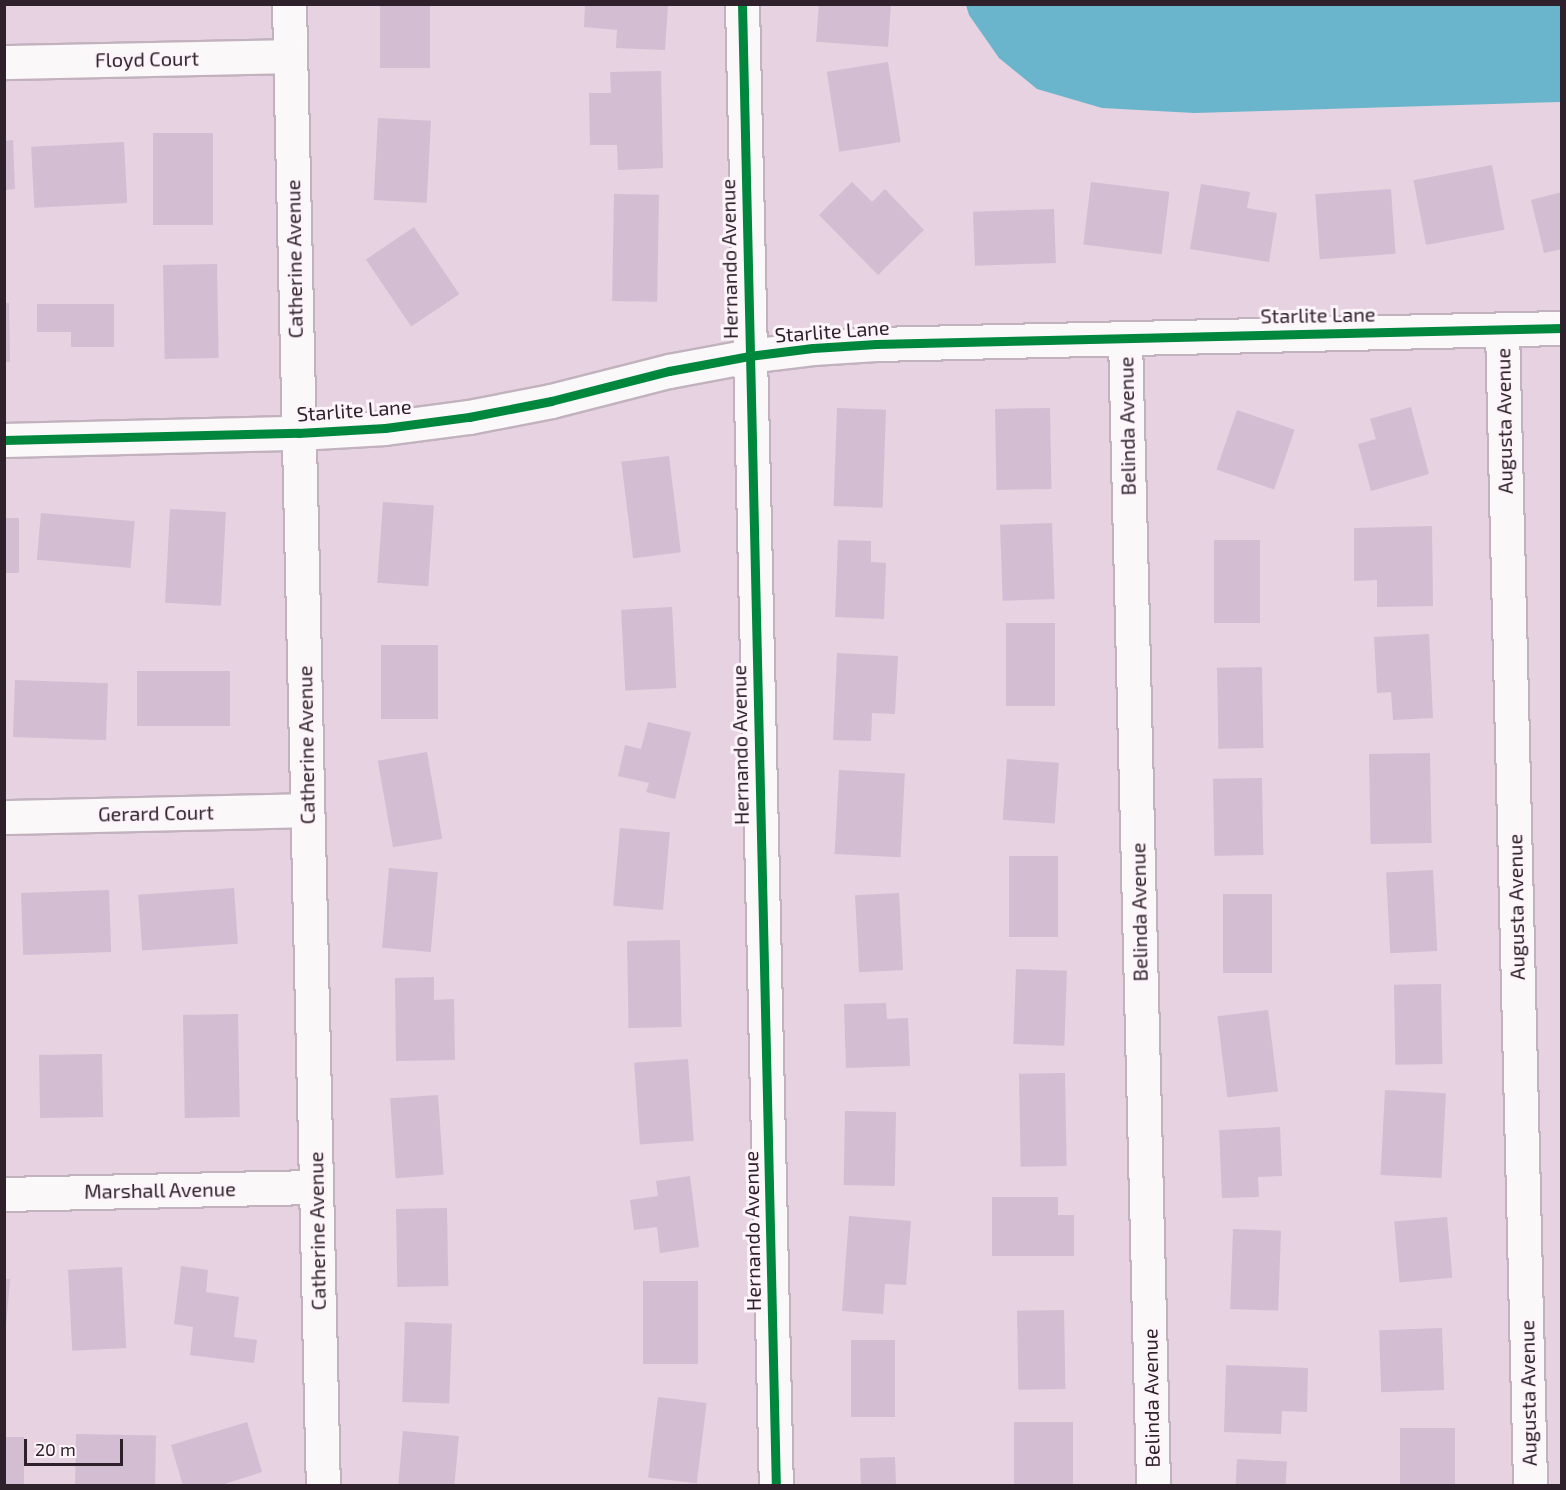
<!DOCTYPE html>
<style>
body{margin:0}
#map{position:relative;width:1566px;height:1490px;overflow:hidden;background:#e6d2e1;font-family:"Exo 2",sans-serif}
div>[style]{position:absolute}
.water>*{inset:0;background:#6ab5cb}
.building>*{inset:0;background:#d2bdd3;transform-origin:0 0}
.roads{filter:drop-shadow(2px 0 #c1b2be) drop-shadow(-2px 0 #c1b2be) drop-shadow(0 2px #c1b2be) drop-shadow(0 -2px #c1b2be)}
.street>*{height:33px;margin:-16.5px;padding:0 16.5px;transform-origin:16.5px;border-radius:16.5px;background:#fbf8fa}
.cycleway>*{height:9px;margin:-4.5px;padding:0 4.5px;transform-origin:4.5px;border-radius:4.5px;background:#00873e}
span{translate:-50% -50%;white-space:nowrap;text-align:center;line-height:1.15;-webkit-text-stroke:6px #fdf5fa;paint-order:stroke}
.street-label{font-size:20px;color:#2f212b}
.frame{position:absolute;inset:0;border:6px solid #2f212b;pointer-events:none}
.scale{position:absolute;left:24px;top:1439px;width:99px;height:27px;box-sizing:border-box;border:3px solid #2f212b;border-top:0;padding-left:8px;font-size:18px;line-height:21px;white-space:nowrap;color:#2f212b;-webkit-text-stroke:4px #fdf5fa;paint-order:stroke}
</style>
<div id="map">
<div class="water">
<i style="clip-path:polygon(966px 5px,1561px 5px,1561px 102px,1194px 113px,1102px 108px,1037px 89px,999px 58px,969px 15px)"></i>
</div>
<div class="building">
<i style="left:380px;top:4px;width:50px;height:64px"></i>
<i style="left:891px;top:4px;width:43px;height:72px;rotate:94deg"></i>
<i style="clip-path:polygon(585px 5px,668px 5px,665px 50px,616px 48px,617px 30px,584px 27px)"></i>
<i style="left:888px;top:62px;width:81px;height:62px;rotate:81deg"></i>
<i style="clip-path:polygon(661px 71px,663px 168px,618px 170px,617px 145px,590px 145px,589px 93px,611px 93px,610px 72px)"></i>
<i style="left:378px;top:118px;width:53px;height:82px;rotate:3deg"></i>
<i style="left:153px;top:133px;width:60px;height:92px"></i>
<i style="clip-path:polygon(13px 140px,15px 189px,4px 190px,4px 141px)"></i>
<i style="left:124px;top:142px;width:61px;height:93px;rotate:87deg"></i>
<i style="left:1492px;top:165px;width:66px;height:80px;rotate:79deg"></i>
<i style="clip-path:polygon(852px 182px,872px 202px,885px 189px,924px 230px,878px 275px,819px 215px)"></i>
<i style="left:1091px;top:182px;width:79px;height:63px;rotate:7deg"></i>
<i style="clip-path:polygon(1201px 184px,1250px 192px,1247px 208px,1277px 213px,1269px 262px,1190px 249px)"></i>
<i style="left:1391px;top:189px;width:65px;height:76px;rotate:86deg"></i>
<i style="clip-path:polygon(1562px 192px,1562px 249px,1544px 253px,1531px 200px)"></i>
<i style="left:614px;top:194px;width:45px;height:107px;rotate:1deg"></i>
<i style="left:1054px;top:209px;width:54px;height:81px;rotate:88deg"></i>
<i style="left:414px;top:227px;width:81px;height:58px;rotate:56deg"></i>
<i style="left:217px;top:264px;width:94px;height:54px;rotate:89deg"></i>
<i style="clip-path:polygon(4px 303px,9px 303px,10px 362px,4px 362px)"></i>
<i style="clip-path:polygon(37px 304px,114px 304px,114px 347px,71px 347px,71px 332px,37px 332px)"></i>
<i style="clip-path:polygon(1411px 407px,1429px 474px,1371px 491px,1358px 444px,1376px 439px,1370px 419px)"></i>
<i style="left:837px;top:408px;width:49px;height:98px;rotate:2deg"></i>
<i style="left:1050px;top:408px;width:81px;height:55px;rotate:89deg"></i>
<i style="left:1237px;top:410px;width:61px;height:63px;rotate:19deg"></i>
<i style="left:669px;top:456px;width:97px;height:48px;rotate:83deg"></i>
<i style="left:383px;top:502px;width:51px;height:81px;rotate:4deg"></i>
<i style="left:170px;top:509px;width:56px;height:94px;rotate:3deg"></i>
<i style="left:41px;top:513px;width:94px;height:47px;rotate:5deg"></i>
<i style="left:4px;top:518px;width:15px;height:55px"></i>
<i style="left:1052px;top:523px;width:76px;height:52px;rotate:88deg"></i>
<i style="clip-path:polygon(1432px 526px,1433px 606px,1377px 607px,1377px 580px,1354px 581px,1354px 528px)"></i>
<i style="clip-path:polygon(838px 540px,871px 541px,871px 562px,886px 563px,884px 619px,835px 617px)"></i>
<i style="left:1260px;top:540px;width:83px;height:46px;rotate:90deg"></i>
<i style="left:672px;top:607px;width:81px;height:51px;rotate:87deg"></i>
<i style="left:1006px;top:623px;width:49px;height:83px"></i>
<i style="clip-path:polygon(1429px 634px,1433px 718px,1393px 720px,1391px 692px,1377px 693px,1374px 637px)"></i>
<i style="left:381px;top:645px;width:57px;height:74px"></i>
<i style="clip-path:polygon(837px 653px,898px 656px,895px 714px,872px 713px,871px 741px,833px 740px)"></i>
<i style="left:1262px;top:667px;width:81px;height:45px;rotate:89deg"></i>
<i style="left:230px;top:671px;width:55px;height:93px;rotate:90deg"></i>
<i style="left:15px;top:680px;width:93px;height:57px;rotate:2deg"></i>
<i style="clip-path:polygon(648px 722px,691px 732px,675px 799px,646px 792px,649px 783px,618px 776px,625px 745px,641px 749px)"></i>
<i style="left:427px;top:752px;width:88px;height:50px;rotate:80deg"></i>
<i style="left:1430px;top:753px;width:90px;height:61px;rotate:89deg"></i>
<i style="left:1007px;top:759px;width:52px;height:61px;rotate:4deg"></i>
<i style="left:839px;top:770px;width:66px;height:84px;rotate:3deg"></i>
<i style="left:1262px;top:778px;width:77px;height:49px;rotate:89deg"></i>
<i style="left:620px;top:828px;width:50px;height:78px;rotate:5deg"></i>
<i style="left:1058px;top:856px;width:81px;height:49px;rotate:90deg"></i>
<i style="left:389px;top:868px;width:49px;height:80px;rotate:5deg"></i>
<i style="left:1433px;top:870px;width:81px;height:47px;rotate:87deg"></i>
<i style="left:234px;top:888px;width:56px;height:96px;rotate:86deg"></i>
<i style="left:109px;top:890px;width:62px;height:88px;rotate:88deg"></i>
<i style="left:899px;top:893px;width:77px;height:44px;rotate:87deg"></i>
<i style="left:1223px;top:894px;width:49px;height:79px"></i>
<i style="left:680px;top:940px;width:87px;height:53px;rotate:89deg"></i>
<i style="left:1016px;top:969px;width:51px;height:75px;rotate:2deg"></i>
<i style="clip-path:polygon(434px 977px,434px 1000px,454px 999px,455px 1060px,396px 1061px,395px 978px)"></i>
<i style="left:1441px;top:984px;width:80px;height:47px;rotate:89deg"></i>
<i style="clip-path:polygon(886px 1003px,887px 1019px,908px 1018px,910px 1066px,846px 1068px,844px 1004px)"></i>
<i style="left:1268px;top:1010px;width:82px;height:51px;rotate:83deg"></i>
<i style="left:238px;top:1014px;width:103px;height:55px;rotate:89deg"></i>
<i style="left:102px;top:1054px;width:63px;height:63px;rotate:89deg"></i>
<i style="left:688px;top:1059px;width:82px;height:54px;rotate:86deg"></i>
<i style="left:1065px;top:1073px;width:93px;height:46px;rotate:89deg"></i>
<i style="left:1385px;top:1090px;width:61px;height:85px;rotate:3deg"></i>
<i style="left:438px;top:1095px;width:80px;height:48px;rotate:86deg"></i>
<i style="left:845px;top:1111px;width:51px;height:74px;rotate:1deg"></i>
<i style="clip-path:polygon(1280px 1127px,1282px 1176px,1258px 1177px,1259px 1197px,1222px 1198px,1219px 1130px)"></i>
<i style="clip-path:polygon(690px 1176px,699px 1247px,660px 1253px,657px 1227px,634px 1230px,630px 1200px,658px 1196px,656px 1181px)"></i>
<i style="clip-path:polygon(992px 1197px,1058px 1197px,1058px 1215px,1074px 1215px,1074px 1256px,992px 1256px)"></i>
<i style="left:447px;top:1208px;width:78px;height:51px;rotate:89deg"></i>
<i style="clip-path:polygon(849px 1216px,911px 1221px,906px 1285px,885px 1284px,883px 1314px,842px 1311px)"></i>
<i style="left:1447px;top:1217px;width:61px;height:53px;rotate:85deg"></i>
<i style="left:1233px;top:1229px;width:48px;height:80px;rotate:2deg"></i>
<i style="clip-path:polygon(181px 1266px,208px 1270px,206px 1292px,239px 1297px,234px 1337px,257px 1340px,254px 1363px,190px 1355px,193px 1327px,174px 1324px)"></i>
<i style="left:122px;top:1267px;width:81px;height:54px;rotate:87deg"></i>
<i style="clip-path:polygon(4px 1279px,10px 1279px,6px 1326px,4px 1326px)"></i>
<i style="left:643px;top:1281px;width:55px;height:83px"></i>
<i style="left:1064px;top:1310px;width:79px;height:47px;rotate:89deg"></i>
<i style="left:405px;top:1322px;width:47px;height:80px;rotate:2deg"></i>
<i style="left:1442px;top:1328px;width:62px;height:63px;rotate:88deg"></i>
<i style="left:851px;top:1340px;width:44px;height:77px"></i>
<i style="clip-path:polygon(1226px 1365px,1308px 1368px,1307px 1412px,1282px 1411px,1281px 1434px,1224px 1432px)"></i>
<i style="left:658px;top:1397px;width:49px;height:81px;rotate:7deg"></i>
<i style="clip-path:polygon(247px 1422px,262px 1472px,218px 1486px,183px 1486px,171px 1445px)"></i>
<i style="left:1073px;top:1422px;width:64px;height:59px;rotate:90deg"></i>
<i style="left:1400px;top:1428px;width:55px;height:58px"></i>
<i style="left:403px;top:1431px;width:56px;height:55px;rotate:5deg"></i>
<i style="left:76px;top:1434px;width:80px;height:52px;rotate:1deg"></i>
<i style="left:4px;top:1437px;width:20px;height:49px"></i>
<i style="left:895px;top:1457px;width:29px;height:35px;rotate:88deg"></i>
<i style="left:1237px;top:1459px;width:50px;height:27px;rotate:3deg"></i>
</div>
<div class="roads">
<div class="street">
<i style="left:289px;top:4px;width:1482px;rotate:88.69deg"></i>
<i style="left:742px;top:4px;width:1482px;rotate:88.69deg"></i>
<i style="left:4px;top:62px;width:286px;rotate:-1.2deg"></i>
<i style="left:1502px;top:329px;width:1157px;rotate:88.61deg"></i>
<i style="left:1125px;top:338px;width:1148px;rotate:88.6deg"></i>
<i style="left:4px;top:440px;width:294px;rotate:-1.4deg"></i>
<i style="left:298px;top:433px;width:87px;rotate:-3.3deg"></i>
<i style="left:385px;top:428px;width:85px;rotate:-7.5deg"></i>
<i style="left:469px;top:417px;width:84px;rotate:-11deg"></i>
<i style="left:551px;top:401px;width:122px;rotate:-14.3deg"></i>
<i style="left:669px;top:371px;width:81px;rotate:-10.6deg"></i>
<i style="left:749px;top:356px;width:64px;rotate:-7.1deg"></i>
<i style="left:813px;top:348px;width:63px;rotate:-3.6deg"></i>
<i style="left:876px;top:344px;width:686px;rotate:-1.34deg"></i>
<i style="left:4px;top:817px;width:303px;rotate:-1.3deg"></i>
<i style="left:4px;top:1194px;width:312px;rotate:-1.3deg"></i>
</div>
</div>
<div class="cycleway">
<i style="left:742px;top:4px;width:1482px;rotate:88.69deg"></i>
<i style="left:4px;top:440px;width:294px;rotate:-1.4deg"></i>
<i style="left:298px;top:433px;width:87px;rotate:-3.3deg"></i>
<i style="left:385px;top:428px;width:85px;rotate:-7.5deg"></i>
<i style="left:469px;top:417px;width:84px;rotate:-11deg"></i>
<i style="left:551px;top:401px;width:122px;rotate:-14.3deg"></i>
<i style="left:669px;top:371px;width:81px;rotate:-10.6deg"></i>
<i style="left:749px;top:356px;width:64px;rotate:-7.1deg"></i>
<i style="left:813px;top:348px;width:63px;rotate:-3.6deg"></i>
<i style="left:876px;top:344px;width:686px;rotate:-1.34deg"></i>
</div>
<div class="street-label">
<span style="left:147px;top:59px;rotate:-1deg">Floyd Court</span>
<span style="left:294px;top:259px;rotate:-91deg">Catherine Avenue</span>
<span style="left:729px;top:259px;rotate:-91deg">Hernando Avenue</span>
<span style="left:1318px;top:315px;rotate:-1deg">Starlite Lane</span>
<span style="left:832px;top:331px;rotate:-4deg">Starlite Lane</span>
<span style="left:354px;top:410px;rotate:-4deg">Starlite Lane</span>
<span style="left:1504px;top:421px;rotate:-91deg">Augusta Avenue</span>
<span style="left:1127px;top:426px;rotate:-91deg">Belinda Avenue</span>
<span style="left:306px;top:745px;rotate:-91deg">Catherine Avenue</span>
<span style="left:740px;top:745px;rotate:-91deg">Hernando Avenue</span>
<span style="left:156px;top:813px;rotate:-1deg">Gerard Court</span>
<span style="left:1516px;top:907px;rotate:-91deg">Augusta Avenue</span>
<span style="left:1139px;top:912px;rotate:-91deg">Belinda Avenue</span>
<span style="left:160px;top:1190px;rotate:-1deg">Marshall Avenue</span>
<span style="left:317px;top:1231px;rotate:-91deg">Catherine Avenue</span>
<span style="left:752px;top:1231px;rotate:-91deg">Hernando Avenue</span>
<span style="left:1528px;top:1393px;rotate:-91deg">Augusta Avenue</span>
<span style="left:1151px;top:1398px;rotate:-91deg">Belinda Avenue</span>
</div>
<div class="frame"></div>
<div class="scale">20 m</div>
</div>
